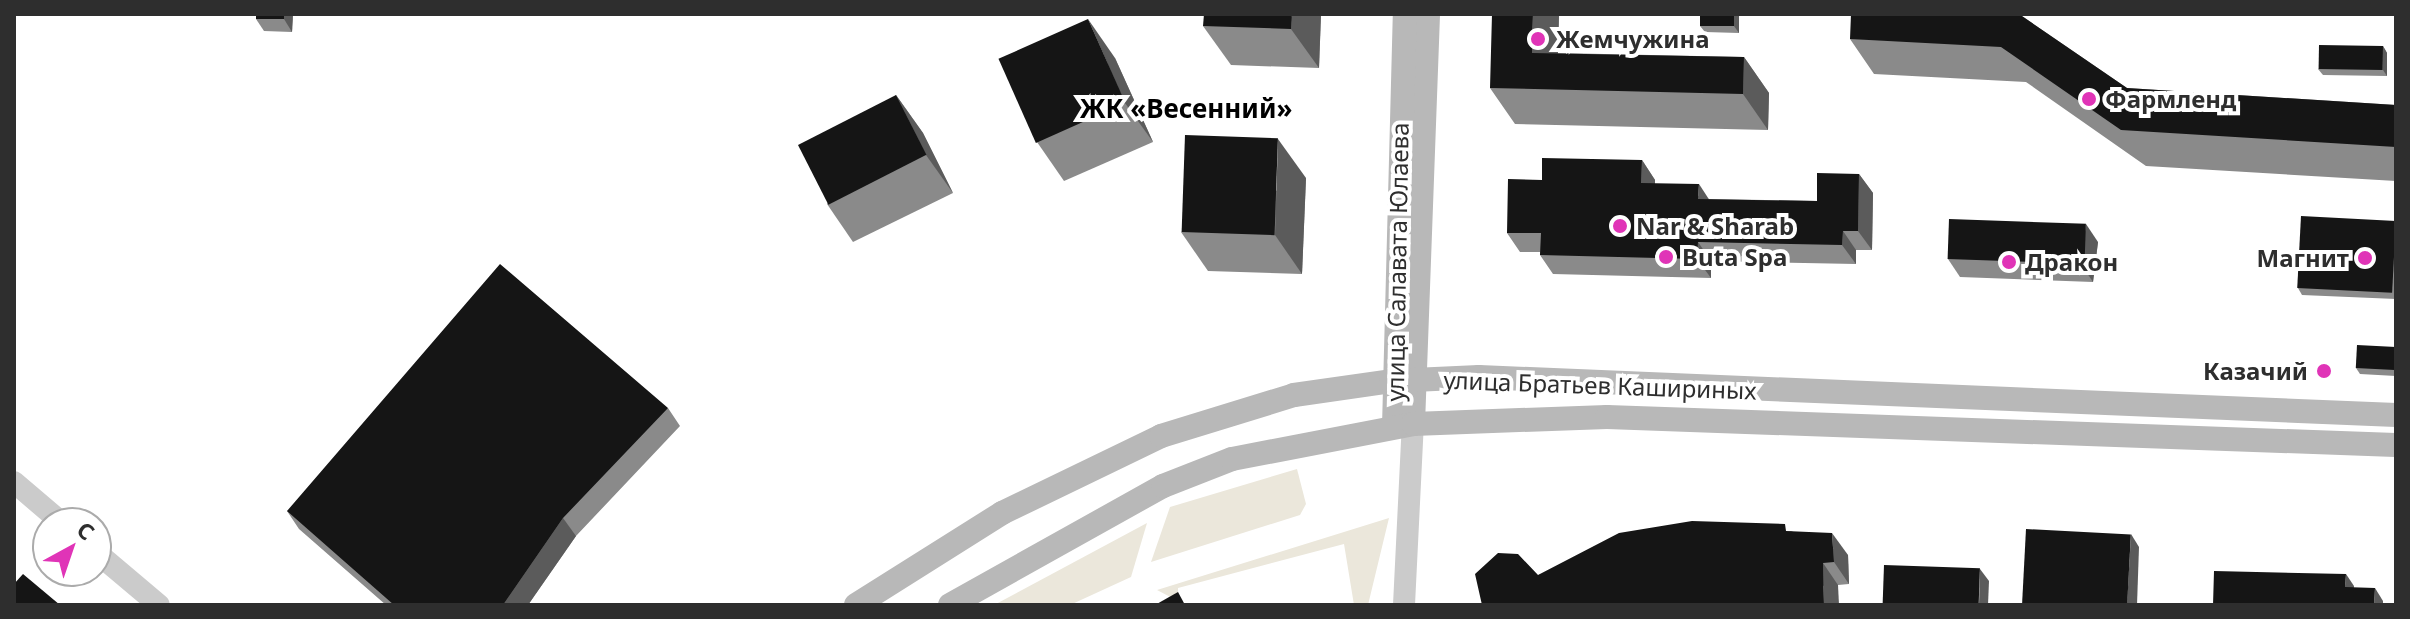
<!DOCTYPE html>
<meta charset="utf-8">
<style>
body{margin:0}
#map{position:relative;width:2410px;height:619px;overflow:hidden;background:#fff;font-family:"Noto Sans",sans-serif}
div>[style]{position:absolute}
.green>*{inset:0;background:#ebe7db}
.tertiary>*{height:22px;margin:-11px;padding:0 11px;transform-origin:11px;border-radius:11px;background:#cbcbcb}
.secondary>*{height:24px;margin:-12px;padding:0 12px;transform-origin:12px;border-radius:12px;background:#b8b8b8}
.wall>*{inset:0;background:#8a8a8a}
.shaded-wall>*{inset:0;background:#5b5b5b}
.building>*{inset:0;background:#151515;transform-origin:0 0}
.dots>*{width:22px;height:22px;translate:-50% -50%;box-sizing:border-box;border:4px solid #fff;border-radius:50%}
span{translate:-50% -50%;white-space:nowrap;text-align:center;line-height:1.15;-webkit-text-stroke:8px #fff;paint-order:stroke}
.poi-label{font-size:24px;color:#2e2e2e;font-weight:700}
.left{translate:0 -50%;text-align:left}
.right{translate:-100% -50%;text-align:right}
.street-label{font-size:24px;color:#2e2e2e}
.neighbourhood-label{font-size:26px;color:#000;font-weight:700}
.frame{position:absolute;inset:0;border:16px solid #2e2e2e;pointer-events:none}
.north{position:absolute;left:32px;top:507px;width:80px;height:80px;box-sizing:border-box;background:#fff;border:2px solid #ababab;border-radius:50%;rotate:40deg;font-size:22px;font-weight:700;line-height:32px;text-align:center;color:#2e2e2e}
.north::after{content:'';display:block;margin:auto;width:28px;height:36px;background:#e034b7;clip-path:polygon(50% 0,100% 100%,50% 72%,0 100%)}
</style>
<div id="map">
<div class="green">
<i style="clip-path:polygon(1297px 469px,1306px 504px,1300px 515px,1151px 562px,1170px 507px)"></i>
<i style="clip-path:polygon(1389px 518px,1368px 605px,1354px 605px,1344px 544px,1178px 588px,1178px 601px,1157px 590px)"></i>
<i style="clip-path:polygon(1147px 523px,1131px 577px,1070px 605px,994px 605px)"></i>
</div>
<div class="tertiary">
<i style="left:14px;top:482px;width:63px;rotate:40.5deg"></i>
<i style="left:96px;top:552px;width:82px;rotate:40.1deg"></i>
<i style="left:1404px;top:605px;width:181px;rotate:-87.2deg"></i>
</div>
<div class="secondary">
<i style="left:1413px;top:424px;width:410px;rotate:-87.9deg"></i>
<i style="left:1394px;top:427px;width:413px;rotate:-88.5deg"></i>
<i style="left:856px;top:605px;width:173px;rotate:-32.2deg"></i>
<i style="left:1002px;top:513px;width:177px;rotate:-25.8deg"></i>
<i style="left:1161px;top:436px;width:139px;rotate:-17.1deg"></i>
<i style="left:1294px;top:395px;width:98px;rotate:-8.2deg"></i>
<i style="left:1391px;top:381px;width:88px;rotate:-2.6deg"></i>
<i style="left:1479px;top:377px;width:918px;rotate:2.37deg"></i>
<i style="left:950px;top:605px;width:244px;rotate:-29.2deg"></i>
<i style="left:1163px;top:486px;width:74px;rotate:-21.4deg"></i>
<i style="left:1232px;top:459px;width:184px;rotate:-10.9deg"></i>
<i style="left:1413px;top:424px;width:194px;rotate:-2.1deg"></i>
<i style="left:1607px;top:417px;width:789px;rotate:2.03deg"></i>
</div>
<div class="wall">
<i style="clip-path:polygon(256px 14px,293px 14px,292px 32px,264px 31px,256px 19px)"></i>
<i style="clip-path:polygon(1321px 14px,1319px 68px,1231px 65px,1203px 26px)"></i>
<i style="clip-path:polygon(1559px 14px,1558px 53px,1744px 57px,1769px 93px,1768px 130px,1515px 124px,1490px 88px)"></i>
<i style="clip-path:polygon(1739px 14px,1739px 33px,1705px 32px,1700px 26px)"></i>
<i style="clip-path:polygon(2019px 14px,2127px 88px,2396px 105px,2396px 181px,2146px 166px,2026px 82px,1874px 74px,1850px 39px)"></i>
<i style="clip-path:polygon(2383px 46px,2387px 53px,2387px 76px,2323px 75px,2318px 69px)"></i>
<i style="clip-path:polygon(1115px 58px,1153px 142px,1064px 181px,1037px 142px)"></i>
<i style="clip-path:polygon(896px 95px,923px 133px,953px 193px,853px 242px,827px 204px)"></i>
<i style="clip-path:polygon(1642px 160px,1655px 180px,1655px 184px,1709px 199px,1817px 201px,1859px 174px,1873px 193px,1872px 250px,1856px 250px,1856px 264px,1711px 261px,1711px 278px,1553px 274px,1540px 255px,1540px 252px,1520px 252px,1507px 233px,1542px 180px)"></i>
<i style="clip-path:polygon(1306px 178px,1302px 274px,1208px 271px,1181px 232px)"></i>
<i style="clip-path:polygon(2396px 221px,2396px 299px,2302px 295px,2298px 288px)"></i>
<i style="clip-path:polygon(2098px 242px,2093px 282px,1960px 277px,1948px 259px)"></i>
<i style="clip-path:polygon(2396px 347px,2396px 376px,2360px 374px,2356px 368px)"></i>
<i style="clip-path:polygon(668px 408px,680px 426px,576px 536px,528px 605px,386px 605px,299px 529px,287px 511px)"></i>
<i style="clip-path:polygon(1791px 531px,1848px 555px,1849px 584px,1838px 585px,1482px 605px,1538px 575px)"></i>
</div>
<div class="shaded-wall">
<i style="clip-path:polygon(284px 14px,293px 14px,292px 32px,284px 19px)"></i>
<i style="clip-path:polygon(1292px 14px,1321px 14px,1319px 68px,1291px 29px)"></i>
<i style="clip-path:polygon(1533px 14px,1559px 14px,1557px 88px,1532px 53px)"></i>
<i style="clip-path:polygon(1734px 14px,1739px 14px,1739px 33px,1734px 26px)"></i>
<i style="clip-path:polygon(1088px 19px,1115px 58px,1153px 142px,1125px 103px)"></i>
<i style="clip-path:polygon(2383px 46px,2387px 53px,2387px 76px,2383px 70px)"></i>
<i style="clip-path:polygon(1744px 57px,1769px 93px,1768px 130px,1743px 94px)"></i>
<i style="clip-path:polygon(896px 95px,923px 133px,953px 193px,926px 155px)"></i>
<i style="clip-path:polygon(1278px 139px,1306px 178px,1302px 274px,1275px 235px)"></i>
<i style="clip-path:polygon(1642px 160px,1655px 180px,1655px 202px,1641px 183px)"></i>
<i style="clip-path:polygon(1859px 174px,1873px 193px,1872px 250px,1858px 231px)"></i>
<i style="clip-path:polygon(1699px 184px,1712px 204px,1698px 199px)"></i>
<i style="clip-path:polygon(2086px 224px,2098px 242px,2093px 282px,2081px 264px)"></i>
<i style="clip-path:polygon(1843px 231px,1856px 250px,1856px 264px,1842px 245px)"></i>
<i style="clip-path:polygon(1698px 242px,1711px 261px,1711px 278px,1697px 259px)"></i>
<i style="clip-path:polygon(563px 518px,576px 536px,528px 605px,503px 605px)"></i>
<i style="clip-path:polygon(1832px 533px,1848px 555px,1849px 584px,1834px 562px)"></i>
<i style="clip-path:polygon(2131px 534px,2139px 547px,2137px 605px,2127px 605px)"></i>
<i style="clip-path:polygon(1823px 563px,1838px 585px,1839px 605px,1824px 605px)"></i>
<i style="clip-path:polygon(1980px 569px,1989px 581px,1988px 605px,1979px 605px)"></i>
<i style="clip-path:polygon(2346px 574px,2354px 586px,2353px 599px,2345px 587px)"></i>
<i style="clip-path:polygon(2375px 588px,2383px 601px,2383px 605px,2374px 605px)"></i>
</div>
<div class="building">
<i style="left:256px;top:14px;width:28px;height:5px"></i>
<i style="clip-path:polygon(1204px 14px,1292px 14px,1291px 29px,1203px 26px)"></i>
<i style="clip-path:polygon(1492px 14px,1533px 14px,1532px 53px,1744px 57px,1743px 94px,1490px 88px)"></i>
<i style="left:1700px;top:14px;width:34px;height:12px"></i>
<i style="clip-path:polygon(1851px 14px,2019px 14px,2127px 88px,2396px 105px,2396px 147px,2121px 130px,2001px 47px,1850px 39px)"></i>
<i style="left:1088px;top:19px;width:92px;height:98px;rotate:66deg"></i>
<i style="left:2319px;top:45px;width:64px;height:24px;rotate:1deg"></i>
<i style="left:896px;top:95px;width:67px;height:110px;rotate:63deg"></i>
<i style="left:1185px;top:135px;width:93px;height:97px;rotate:2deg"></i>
<i style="clip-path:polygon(1542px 158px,1642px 160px,1641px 183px,1699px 184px,1698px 199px,1817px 201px,1817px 173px,1859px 174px,1858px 231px,1843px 231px,1842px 245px,1698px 242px,1697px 259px,1540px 255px,1541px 233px,1507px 233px,1508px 179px,1542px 180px)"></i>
<i style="left:2301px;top:216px;width:95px;height:72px;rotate:3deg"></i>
<i style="left:1949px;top:219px;width:137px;height:40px;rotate:2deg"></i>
<i style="clip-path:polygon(500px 264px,668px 408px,563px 518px,503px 605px,394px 605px,287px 511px)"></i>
<i style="left:2357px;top:345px;width:39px;height:23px;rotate:3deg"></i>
<i style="clip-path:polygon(1692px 521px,1785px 524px,1786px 531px,1832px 533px,1834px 562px,1823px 563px,1824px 605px,1482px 605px,1475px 574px,1498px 553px,1518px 554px,1538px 575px,1619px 533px)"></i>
<i style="left:2026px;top:529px;width:105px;height:76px;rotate:3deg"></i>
<i style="left:1884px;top:565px;width:96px;height:40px;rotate:2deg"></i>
<i style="clip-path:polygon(2214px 571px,2346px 574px,2345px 587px,2375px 588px,2374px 605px,2213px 605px)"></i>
<i style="clip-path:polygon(23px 574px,60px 605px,14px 605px,14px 584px)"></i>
<i style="clip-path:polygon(1178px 592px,1185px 605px,1155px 605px)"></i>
</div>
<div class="dots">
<i style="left:1538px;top:39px;background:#e034b7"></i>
<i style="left:2089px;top:99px;background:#e034b7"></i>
<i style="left:1620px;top:226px;background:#e034b7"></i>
<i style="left:1666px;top:257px;background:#e034b7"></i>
<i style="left:2365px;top:258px;background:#e034b7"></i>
<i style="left:2009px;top:262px;background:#e034b7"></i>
<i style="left:2324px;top:371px;background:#e034b7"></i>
</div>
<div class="poi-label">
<span class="left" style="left:1556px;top:39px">Жемчужина</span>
<span class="left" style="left:2105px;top:99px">Фармленд</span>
<span class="left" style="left:1636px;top:226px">Nar &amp; Sharab</span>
<span class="left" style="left:1682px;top:257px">Buta Spa</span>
<span class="right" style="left:2349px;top:258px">Магнит</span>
<span class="left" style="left:2025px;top:262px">Дракон</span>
<span class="right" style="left:2308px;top:371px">Казачий</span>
</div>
<div class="street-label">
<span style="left:1397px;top:262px;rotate:-89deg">улица Салавата Юлаева</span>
<span style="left:1600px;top:385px;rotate:2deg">улица Братьев Кашириных</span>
</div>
<div class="neighbourhood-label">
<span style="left:1186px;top:109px">ЖК «Весенний»</span>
</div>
<div class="frame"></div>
<div class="north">С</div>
</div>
